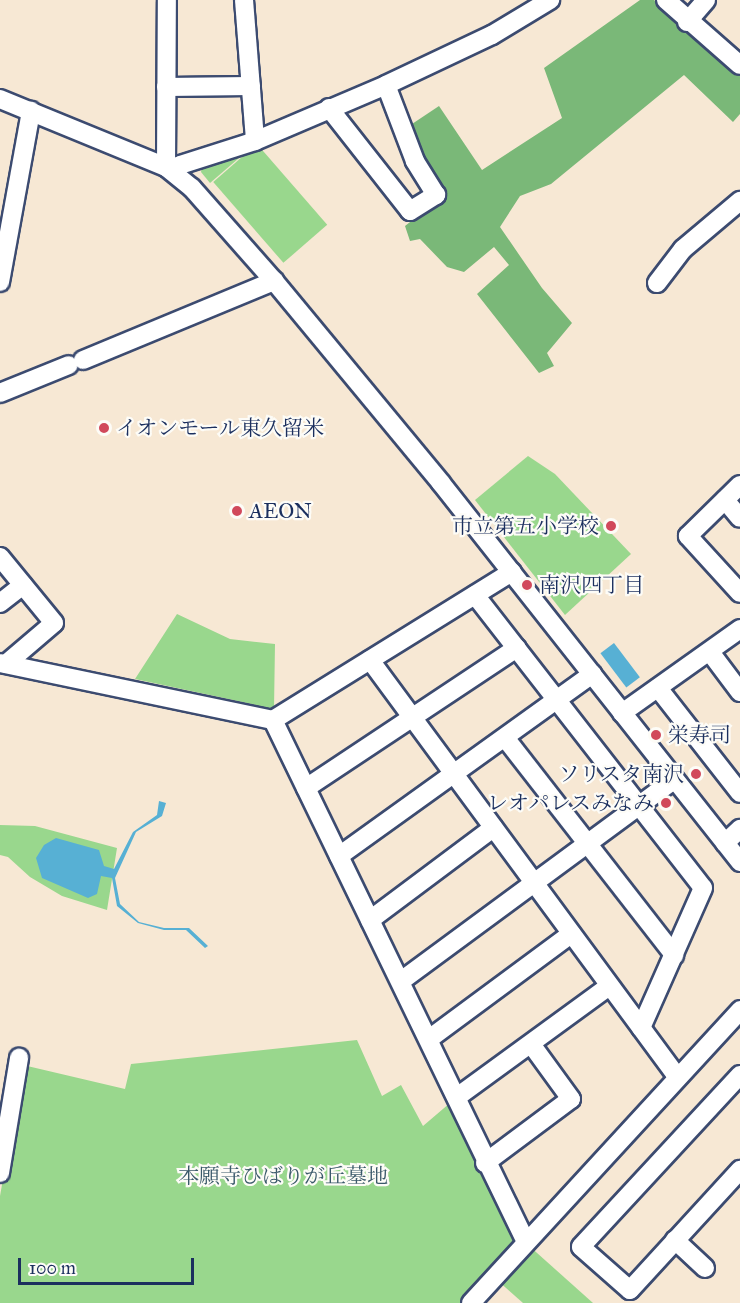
<!DOCTYPE html>
<meta charset="utf-8">
<style>
body{margin:0}
#map{position:relative;width:740px;height:1303px;overflow:hidden;background:#f7e8d4;font-family:"IM FELL Great Primer","Noto Serif JP",serif}
div>[style]{position:absolute}
.green>*{inset:0;background:#99d78d;transform-origin:0 0}
.forest>*{inset:0;background:#7ab878}
.water>*{inset:0;background:#57b0d4;transform-origin:0 0}
.roads{filter:drop-shadow(2px 0 #3c4b70) drop-shadow(-2px 0 #3c4b70) drop-shadow(0 2px #3c4b70) drop-shadow(0 -2px #3c4b70)}
.minor>*{height:18px;margin:-9px;padding:0 9px;transform-origin:9px;border-radius:9px;background:#fff}
.dots>*{width:16px;height:16px;translate:-50% -50%;box-sizing:border-box;border:3px solid #fdfcf7;border-radius:50%}
span{translate:-50% -50%;white-space:nowrap;text-align:center;line-height:1.15;-webkit-text-stroke:4.5px #fdfcf7;paint-order:stroke}
.poi-label{font-size:21px;color:#1b2f5e}
.left{translate:0 -50%;text-align:left}
.right{translate:-100% -50%;text-align:right}
.park-label{font-size:21px;color:#3a596a}
.scale{position:absolute;left:18px;top:1258px;width:176px;height:27px;box-sizing:border-box;border:3px solid #1b2f5e;border-top:0;padding-left:8px;font-size:18px;line-height:21px;white-space:nowrap;color:#1b2f5e;-webkit-text-stroke:4px #fdfcf7;paint-order:stroke}
</style>
<div id="map">
<div class="green">
<i style="left:257px;top:144px;width:107px;height:58px;rotate:49deg"></i>
<i style="clip-path:polygon(253px 146px,210px 183px,201px 172px,202px 166px)"></i>
<i style="clip-path:polygon(528px 456px,555px 474px,631px 554px,565px 615px,475px 500px)"></i>
<i style="clip-path:polygon(177px 614px,230px 639px,275px 644px,274px 709px,135px 679px)"></i>
<i style="clip-path:polygon(0 825px,35px 826px,117px 848px,107px 910px,62px 896px,30px 877px,8px 857px,0 855px)"></i>
<i style="clip-path:polygon(357px 1040px,382px 1096px,401px 1085px,423px 1126px,457px 1097px,525px 1240px,464px 1303px,0 1303px,0 1196px,23px 1065px,125px 1089px,131px 1064px)"></i>
<i style="clip-path:polygon(527px 1244px,593px 1303px,523px 1303px,496px 1279px)"></i>
</div>
<div class="forest">
<i style="clip-path:polygon(640px 0,654px 0,740px 73px,740px 114px,733px 122px,684px 75px,551px 184px,520px 196px,500px 227px,542px 288px,572px 323px,547px 353px,554px 366px,539px 373px,477px 294px,509px 265px,494px 247px,464px 272px,447px 267px,420px 239px,410px 241px,405px 226px,443px 196px,409px 126px,439px 106px,482px 170px,562px 118px,544px 68px)"></i>
</div>
<div class="water">
<i style="left:614px;top:643px;width:43px;height:17px;rotate:53deg"></i>
<i style="clip-path:polygon(159px 801px,166px 803px,162px 816px,136px 832px,115px 878px,120px 904px,139px 922px,164px 928px,189px 928px,208px 946px,205px 948px,186px 930px,164px 930px,138px 923px,117px 906px,112px 878px,101px 876px,97px 894px,88px 898px,42px 878px,36px 858px,44px 845px,56px 838px,99px 850px,104px 866px,114px 869px,133px 832px,157px 815px)"></i>
</div>
<div class="roads">
<div class="minor">
<i style="left:244px;top:0;width:141px;rotate:85.5deg"></i>
<i style="left:666px;top:0;width:98px;rotate:41.3deg"></i>
<i style="left:687px;top:22px;width:29px;rotate:-49deg"></i>
<i style="left:166px;top:87px;width:85px;rotate:-0.7deg"></i>
<i style="left:0;top:99px;width:179px;rotate:22.3deg"></i>
<i style="left:166px;top:167px;width:33px;rotate:39deg"></i>
<i style="left:192px;top:188px;width:124px;rotate:48.6deg"></i>
<i style="left:274px;top:281px;width:262px;rotate:50.4deg"></i>
<i style="left:441px;top:483px;width:483px;rotate:51.7deg"></i>
<i style="left:329px;top:108px;width:131px;rotate:51.8deg"></i>
<i style="left:410px;top:211px;width:31px;rotate:-32deg"></i>
<i style="left:436px;top:195px;width:40px;rotate:-122deg"></i>
<i style="left:415px;top:161px;width:81px;rotate:-110.9deg"></i>
<i style="left:166px;top:167px;width:167px;rotate:-89.7deg"></i>
<i style="left:174px;top:172px;width:9px;rotate:-49deg"></i>
<i style="left:180px;top:165px;width:79px;rotate:-17.7deg"></i>
<i style="left:255px;top:141px;width:142px;rotate:-23.1deg"></i>
<i style="left:386px;top:85px;width:117px;rotate:-25.3deg"></i>
<i style="left:492px;top:35px;width:68px;rotate:-31.1deg"></i>
<i style="left:0;top:282px;width:174px;rotate:-79.7deg"></i>
<i style="left:657px;top:283px;width:43px;rotate:-52.6deg"></i>
<i style="left:683px;top:249px;width:75px;rotate:-40.1deg"></i>
<i style="left:83px;top:360px;width:207px;rotate:-22.5deg"></i>
<i style="left:0;top:393px;width:74px;rotate:-22.1deg"></i>
<i style="left:740px;top:485px;width:73px;rotate:135.6deg"></i>
<i style="left:688px;top:536px;width:77px;rotate:47.6deg"></i>
<i style="left:725px;top:500px;width:23px;rotate:50deg"></i>
<i style="left:0;top:557px;width:85px;rotate:50.7deg"></i>
<i style="left:54px;top:623px;width:63px;rotate:139.5deg"></i>
<i style="left:475px;top:595px;width:371px;rotate:52.1deg"></i>
<i style="left:703px;top:888px;width:153px;rotate:113.9deg"></i>
<i style="left:0;top:603px;width:29px;rotate:-38deg"></i>
<i style="left:710px;top:652px;width:50px;rotate:53.1deg"></i>
<i style="left:370px;top:660px;width:516px;rotate:53.6deg"></i>
<i style="left:0;top:663px;width:279px;rotate:11.8deg"></i>
<i style="left:273px;top:720px;width:281px;rotate:-31.8deg"></i>
<i style="left:658px;top:688px;width:133px;rotate:52deg"></i>
<i style="left:622px;top:713px;width:145px;rotate:-35.4deg"></i>
<i style="left:273px;top:720px;width:578px;rotate:64.14deg"></i>
<i style="left:506px;top:739px;width:274px;rotate:52.1deg"></i>
<i style="left:306px;top:788px;width:253px;rotate:-33.6deg"></i>
<i style="left:725px;top:843px;width:21px;rotate:-43deg"></i>
<i style="left:339px;top:856px;width:312px;rotate:-35.7deg"></i>
<i style="left:370px;top:920px;width:154px;rotate:-36.8deg"></i>
<i style="left:401px;top:981px;width:340px;rotate:-36.4deg"></i>
<i style="left:429px;top:1039px;width:177px;rotate:-36.5deg"></i>
<i style="left:740px;top:1075px;width:234px;rotate:132.8deg"></i>
<i style="left:581px;top:1247px;width:65px;rotate:41.3deg"></i>
<i style="left:630px;top:1290px;width:163px;rotate:-47.5deg"></i>
<i style="left:457px;top:1097px;width:188px;rotate:-36.1deg"></i>
<i style="left:485px;top:1163px;width:107px;rotate:-36.7deg"></i>
<i style="left:571px;top:1099px;width:68px;rotate:-126deg"></i>
<i style="left:0;top:1173px;width:117px;rotate:-80.6deg"></i>
<i style="left:675px;top:1240px;width:41px;rotate:43deg"></i>
<i style="left:471px;top:1303px;width:398px;rotate:-47.4deg"></i>
</div>
</div>
<div class="dots">
<i style="left:104px;top:428px;background:#d1495b"></i>
<i style="left:237px;top:511px;background:#d1495b"></i>
<i style="left:611px;top:526px;background:#d1495b"></i>
<i style="left:527px;top:585px;background:#d1495b"></i>
<i style="left:656px;top:735px;background:#d1495b"></i>
<i style="left:696px;top:774px;background:#d1495b"></i>
<i style="left:666px;top:803px;background:#d1495b"></i>
</div>
<div class="poi-label">
<span class="left" style="left:116px;top:428px">イオンモール東久留米</span>
<span class="left" style="left:249px;top:511px">AEON</span>
<span class="right" style="left:599px;top:526px">市立第五小学校</span>
<span class="left" style="left:539px;top:585px">南沢四丁目</span>
<span class="left" style="left:668px;top:735px">栄寿司</span>
<span class="right" style="left:684px;top:774px">ソリスタ南沢</span>
<span class="right" style="left:654px;top:803px">レオパレスみなみ</span>
</div>
<div class="park-label">
<span style="left:283px;top:1176px">本願寺ひばりが丘墓地</span>
</div>
<div class="scale">100 m</div>
</div>
